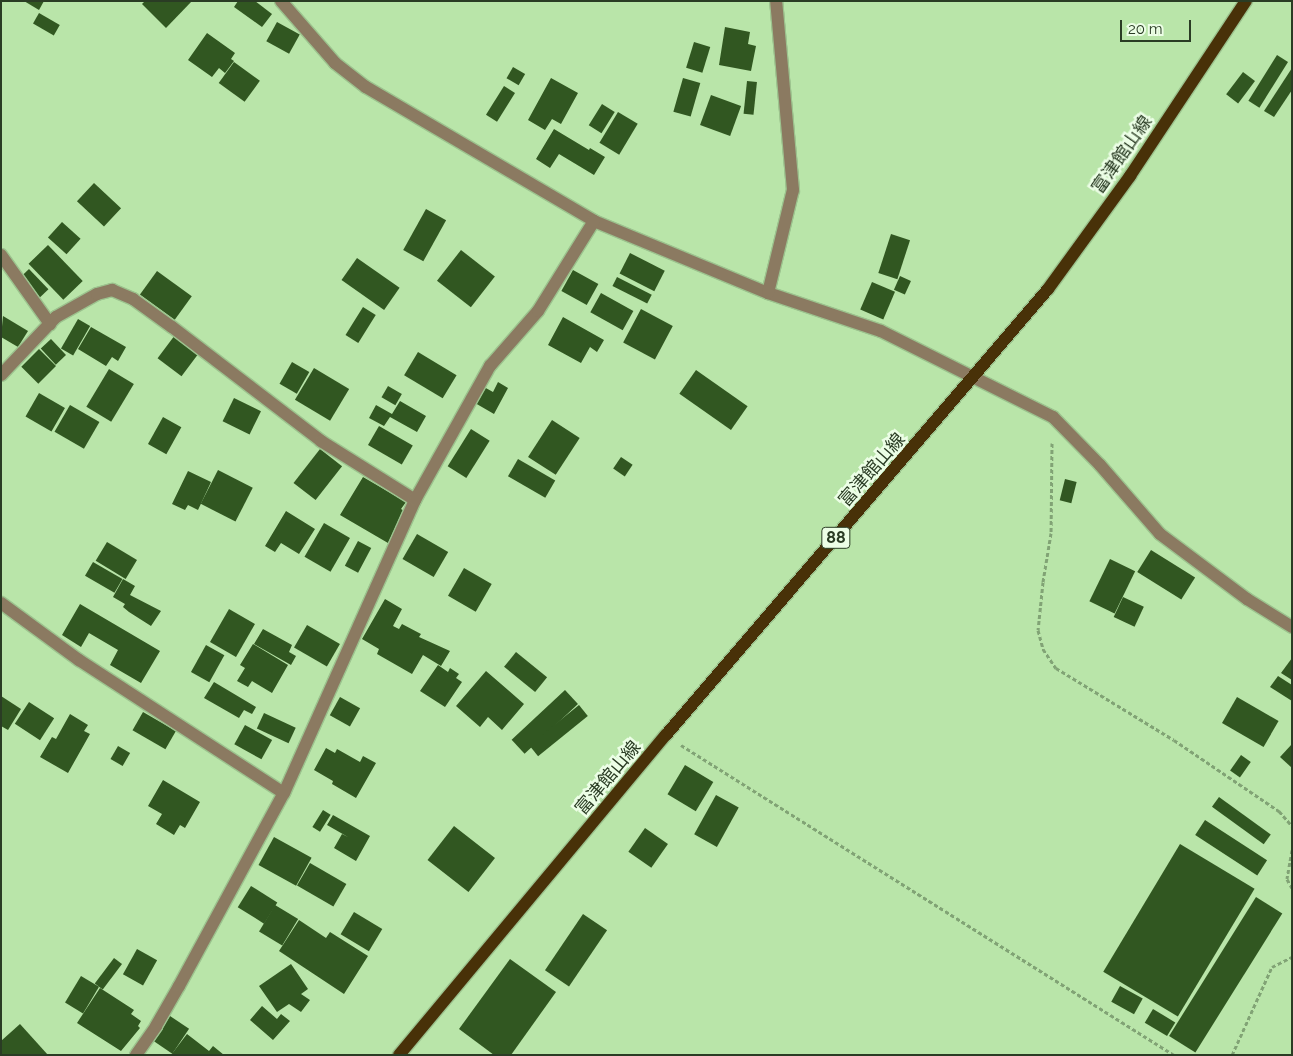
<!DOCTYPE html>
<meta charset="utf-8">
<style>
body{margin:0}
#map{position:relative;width:1293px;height:1056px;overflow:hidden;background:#b9e5a9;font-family:Raleway,"Noto Sans JP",sans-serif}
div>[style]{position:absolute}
.building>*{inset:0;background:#315721;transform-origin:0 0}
.path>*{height:3px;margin-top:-1.5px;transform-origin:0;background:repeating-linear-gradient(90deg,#81a375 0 4px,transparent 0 6.5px)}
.roads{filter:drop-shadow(1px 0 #9cc38e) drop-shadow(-1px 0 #9cc38e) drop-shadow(0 1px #9cc38e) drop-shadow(0 -1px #9cc38e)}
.minor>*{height:12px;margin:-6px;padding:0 6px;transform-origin:6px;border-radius:6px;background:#8b7a61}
.major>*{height:12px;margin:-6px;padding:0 6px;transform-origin:6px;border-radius:6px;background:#483108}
span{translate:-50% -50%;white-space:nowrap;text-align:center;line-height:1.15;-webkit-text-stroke:5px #ecfee6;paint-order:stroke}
.shield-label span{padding:1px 4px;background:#ecfee6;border:1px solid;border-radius:4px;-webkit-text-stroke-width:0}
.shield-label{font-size:16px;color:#2a3c24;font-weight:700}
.street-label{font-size:18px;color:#2a3c24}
.frame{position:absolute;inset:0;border:2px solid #2a3c24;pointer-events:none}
.scale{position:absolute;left:1120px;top:20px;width:71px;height:22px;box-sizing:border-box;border:2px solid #2a3c24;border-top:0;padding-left:6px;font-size:15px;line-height:18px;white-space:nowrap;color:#2a3c24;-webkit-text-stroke:4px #ecfee6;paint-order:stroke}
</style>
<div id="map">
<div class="building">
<i style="clip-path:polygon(24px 1px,44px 1px,39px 10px)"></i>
<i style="clip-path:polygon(145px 1px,192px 1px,166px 28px,142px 4px)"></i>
<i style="clip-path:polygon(238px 1px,255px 1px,272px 14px,262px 27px,234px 7px)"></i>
<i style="left:39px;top:13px;width:24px;height:12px;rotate:30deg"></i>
<i style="left:277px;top:22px;width:26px;height:22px;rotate:29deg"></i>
<i style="clip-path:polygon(725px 27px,750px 32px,748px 44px,756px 46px,751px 71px,719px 65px)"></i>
<i style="clip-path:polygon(207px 33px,235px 53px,231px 59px,234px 61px,225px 73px,219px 68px,212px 77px,188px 60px)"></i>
<i style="left:694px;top:42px;width:17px;height:27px;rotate:17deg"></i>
<i style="left:1277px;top:55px;width:13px;height:54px;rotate:32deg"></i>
<i style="left:234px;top:62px;width:32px;height:26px;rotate:36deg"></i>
<i style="left:513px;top:67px;width:14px;height:13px;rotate:30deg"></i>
<i style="clip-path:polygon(1292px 68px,1292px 90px,1274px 117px,1264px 111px)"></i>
<i style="left:1243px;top:72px;width:15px;height:28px;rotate:37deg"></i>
<i style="clip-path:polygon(551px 78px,578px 93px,561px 124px,552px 119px,545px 130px,528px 120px)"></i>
<i style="left:683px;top:78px;width:18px;height:35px;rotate:16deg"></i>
<i style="left:747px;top:81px;width:10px;height:33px;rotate:6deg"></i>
<i style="left:504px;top:86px;width:13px;height:34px;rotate:32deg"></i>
<i style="left:711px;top:95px;width:32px;height:32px;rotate:20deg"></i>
<i style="left:602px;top:104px;width:15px;height:25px;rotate:32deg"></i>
<i style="left:618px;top:112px;width:23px;height:36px;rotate:31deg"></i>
<i style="clip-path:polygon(554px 129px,589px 150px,590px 148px,605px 157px,594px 175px,559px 154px,550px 168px,536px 159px)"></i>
<i style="left:94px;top:183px;width:37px;height:25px;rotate:43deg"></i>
<i style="left:426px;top:209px;width:23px;height:47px;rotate:29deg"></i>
<i style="left:62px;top:222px;width:25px;height:21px;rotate:42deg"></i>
<i style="left:891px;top:234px;width:20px;height:41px;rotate:18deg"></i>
<i style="left:48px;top:245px;width:50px;height:27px;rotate:46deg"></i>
<i style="left:461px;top:250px;width:43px;height:39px;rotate:38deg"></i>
<i style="left:630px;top:253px;width:39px;height:23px;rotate:27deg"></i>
<i style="left:357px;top:258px;width:52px;height:27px;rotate:35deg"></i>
<i style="left:29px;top:269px;width:28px;height:12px;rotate:46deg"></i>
<i style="left:573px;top:270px;width:29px;height:24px;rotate:29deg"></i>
<i style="left:157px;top:271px;width:43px;height:29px;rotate:36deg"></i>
<i style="left:900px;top:276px;width:12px;height:15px;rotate:24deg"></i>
<i style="left:617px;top:277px;width:39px;height:10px;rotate:27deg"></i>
<i style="left:872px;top:282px;width:25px;height:30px;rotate:23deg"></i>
<i style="left:601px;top:293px;width:37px;height:22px;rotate:29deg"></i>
<i style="left:363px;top:307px;width:15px;height:33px;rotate:32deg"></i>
<i style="left:641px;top:309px;width:36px;height:38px;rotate:28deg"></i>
<i style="clip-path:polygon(3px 316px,28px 331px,18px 347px,1px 337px)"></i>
<i style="clip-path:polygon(563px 317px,604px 340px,597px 352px,590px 347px,581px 363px,548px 345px)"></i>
<i style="left:78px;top:319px;width:14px;height:34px;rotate:30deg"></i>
<i style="clip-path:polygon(91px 327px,126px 347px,118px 361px,112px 357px,106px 366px,78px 349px)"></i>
<i style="left:175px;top:335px;width:30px;height:29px;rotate:37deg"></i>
<i style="left:51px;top:339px;width:22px;height:14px;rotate:47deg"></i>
<i style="left:39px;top:349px;width:24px;height:25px;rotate:45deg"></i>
<i style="left:418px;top:352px;width:45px;height:27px;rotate:31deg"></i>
<i style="left:292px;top:362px;width:20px;height:25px;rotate:30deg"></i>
<i style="left:314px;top:368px;width:41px;height:37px;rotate:31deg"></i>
<i style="left:109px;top:369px;width:29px;height:44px;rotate:31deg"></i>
<i style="left:696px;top:370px;width:63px;height:29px;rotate:35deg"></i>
<i style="clip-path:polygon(498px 382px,508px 388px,494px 414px,475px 403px,484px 387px,493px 392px)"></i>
<i style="left:388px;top:386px;width:16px;height:13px;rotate:30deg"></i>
<i style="left:39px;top:393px;width:30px;height:27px;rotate:30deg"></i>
<i style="left:234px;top:398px;width:30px;height:26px;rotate:26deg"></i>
<i style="clip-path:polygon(400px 401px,426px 416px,417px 432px,390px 417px,384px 426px,369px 418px,376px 405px,392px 414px)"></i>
<i style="left:70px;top:405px;width:34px;height:31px;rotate:30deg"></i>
<i style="left:163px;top:417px;width:21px;height:31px;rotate:29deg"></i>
<i style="left:552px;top:420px;width:33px;height:44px;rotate:33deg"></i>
<i style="left:379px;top:426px;width:39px;height:22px;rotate:30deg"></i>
<i style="left:471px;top:429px;width:22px;height:44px;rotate:32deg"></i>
<i style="left:320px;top:449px;width:28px;height:43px;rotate:38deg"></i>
<i style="left:621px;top:457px;width:14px;height:14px;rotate:34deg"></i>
<i style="left:518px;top:459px;width:43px;height:20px;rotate:30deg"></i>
<i style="left:218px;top:470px;width:39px;height:38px;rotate:27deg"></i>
<i style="clip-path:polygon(188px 471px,211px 482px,198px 510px,188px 505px,185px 510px,172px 504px)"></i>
<i style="clip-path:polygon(363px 477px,406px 502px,401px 509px,406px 512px,388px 543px,340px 515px)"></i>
<i style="left:1065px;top:479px;width:12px;height:22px;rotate:14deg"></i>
<i style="clip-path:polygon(286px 511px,315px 529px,299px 554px,281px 543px,275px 552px,265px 546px)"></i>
<i style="left:324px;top:523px;width:30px;height:39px;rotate:30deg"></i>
<i style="left:417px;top:534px;width:36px;height:29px;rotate:30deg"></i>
<i style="left:358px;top:541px;width:15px;height:28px;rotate:28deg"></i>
<i style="left:107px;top:542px;width:35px;height:22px;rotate:31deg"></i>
<i style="left:1151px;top:550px;width:52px;height:26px;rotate:32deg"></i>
<i style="left:1110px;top:559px;width:28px;height:47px;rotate:26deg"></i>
<i style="left:93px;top:562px;width:34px;height:16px;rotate:30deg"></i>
<i style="left:464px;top:568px;width:32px;height:32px;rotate:30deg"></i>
<i style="clip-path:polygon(123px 579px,135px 586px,130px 595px,161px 611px,151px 626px,129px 612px,123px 607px,125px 604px,113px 597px)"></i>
<i style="left:1123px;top:597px;width:23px;height:22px;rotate:25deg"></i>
<i style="clip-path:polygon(385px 599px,402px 609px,393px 626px,399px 629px,402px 624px,421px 634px,419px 637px,450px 651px,441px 666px,423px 655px,412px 674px,377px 654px,379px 649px,362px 639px)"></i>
<i style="clip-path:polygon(80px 604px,160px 651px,141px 683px,110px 665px,118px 650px,89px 633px,81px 647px,62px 635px)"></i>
<i style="left:229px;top:609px;width:30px;height:38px;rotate:30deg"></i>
<i style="left:307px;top:625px;width:38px;height:26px;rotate:30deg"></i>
<i style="clip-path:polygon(263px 629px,292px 645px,289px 652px,296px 656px,291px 665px,254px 644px)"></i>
<i style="clip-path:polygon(253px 644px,288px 665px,272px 693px,252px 681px,248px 687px,237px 681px,245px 668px,240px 665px)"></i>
<i style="left:206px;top:645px;width:21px;height:31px;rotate:29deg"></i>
<i style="left:516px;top:652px;width:40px;height:19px;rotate:39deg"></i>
<i style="clip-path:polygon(1292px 658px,1292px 680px,1281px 673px)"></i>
<i style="clip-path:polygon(438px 665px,448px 672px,450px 668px,459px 674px,456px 678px,462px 682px,445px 707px,420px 691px)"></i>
<i style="clip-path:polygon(486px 671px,524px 704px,502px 730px,488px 717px,480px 727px,456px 706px)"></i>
<i style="clip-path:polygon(1278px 676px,1292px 685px,1292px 701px,1270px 687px)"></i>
<i style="clip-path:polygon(214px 682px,256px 707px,252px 714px,244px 710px,239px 718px,204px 698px)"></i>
<i style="left:565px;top:690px;width:19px;height:73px;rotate:47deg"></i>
<i style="clip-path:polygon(1px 696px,21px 709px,8px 730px,1px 726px)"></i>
<i style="left:340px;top:697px;width:23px;height:21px;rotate:29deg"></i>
<i style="left:1237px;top:697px;width:48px;height:30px;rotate:30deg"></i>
<i style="left:29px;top:702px;width:30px;height:26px;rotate:33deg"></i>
<i style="left:579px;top:705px;width:14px;height:64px;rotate:51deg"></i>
<i style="left:143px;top:712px;width:38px;height:21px;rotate:30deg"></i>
<i style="left:264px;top:713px;width:35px;height:17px;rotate:25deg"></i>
<i style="clip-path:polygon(70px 714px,88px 725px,84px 731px,90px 734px,68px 773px,40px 757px,52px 737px,56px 739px)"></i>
<i style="left:245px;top:725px;width:31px;height:22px;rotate:29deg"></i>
<i style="clip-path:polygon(1292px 744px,1292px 768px,1280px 757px)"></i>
<i style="left:118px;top:746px;width:14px;height:15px;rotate:30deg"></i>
<i style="clip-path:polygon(326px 748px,335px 753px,337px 749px,360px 762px,363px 756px,376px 763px,356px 798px,332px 784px,333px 781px,314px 770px)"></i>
<i style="left:1241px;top:755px;width:12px;height:19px;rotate:35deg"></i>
<i style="left:685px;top:765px;width:33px;height:34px;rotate:31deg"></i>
<i style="clip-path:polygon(163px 780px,200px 802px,185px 828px,180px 825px,174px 835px,156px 824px,162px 814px,148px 806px)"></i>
<i style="left:716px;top:795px;width:26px;height:45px;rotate:29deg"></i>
<i style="left:1219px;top:797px;width:64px;height:12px;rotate:36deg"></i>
<i style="left:323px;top:810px;width:9px;height:20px;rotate:32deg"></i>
<i style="clip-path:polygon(333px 815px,370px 836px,356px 861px,334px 848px,342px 834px,348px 837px,327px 825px)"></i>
<i style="left:1205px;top:820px;width:74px;height:18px;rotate:33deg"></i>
<i style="left:454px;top:826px;width:52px;height:43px;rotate:38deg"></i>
<i style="left:645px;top:828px;width:28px;height:29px;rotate:35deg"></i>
<i style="left:274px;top:837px;width:43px;height:32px;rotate:29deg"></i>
<i style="left:1180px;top:844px;width:87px;height:149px;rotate:31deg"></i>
<i style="left:310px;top:863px;width:42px;height:26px;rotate:30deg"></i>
<i style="left:251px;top:886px;width:31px;height:25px;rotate:32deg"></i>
<i style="left:1256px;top:897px;width:31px;height:164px;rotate:32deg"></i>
<i style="left:275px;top:905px;width:27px;height:31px;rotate:31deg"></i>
<i style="left:354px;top:912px;width:33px;height:26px;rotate:31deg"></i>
<i style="left:583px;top:914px;width:29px;height:68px;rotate:34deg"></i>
<i style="clip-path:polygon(299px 920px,326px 938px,330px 932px,368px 956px,344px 994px,279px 951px)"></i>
<i style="left:137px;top:949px;width:23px;height:29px;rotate:29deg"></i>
<i style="left:114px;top:958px;width:10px;height:32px;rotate:37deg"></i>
<i style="clip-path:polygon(510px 959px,556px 992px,511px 1055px,494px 1055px,459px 1029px)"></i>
<i style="clip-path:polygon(291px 964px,308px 989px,301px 994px,310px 1000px,301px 1012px,289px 1004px,277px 1012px,259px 986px)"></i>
<i style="left:81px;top:976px;width:21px;height:31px;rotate:31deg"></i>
<i style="left:1120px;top:986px;width:26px;height:18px;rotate:29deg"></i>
<i style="clip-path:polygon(100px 988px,134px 1010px,131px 1014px,141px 1021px,138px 1026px,140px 1028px,121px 1051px,77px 1023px)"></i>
<i style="clip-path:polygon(262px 1006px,277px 1019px,281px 1014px,290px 1021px,273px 1040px,250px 1020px)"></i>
<i style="left:1153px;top:1009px;width:26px;height:16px;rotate:31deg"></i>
<i style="left:170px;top:1016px;width:23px;height:30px;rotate:34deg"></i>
<i style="clip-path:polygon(20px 1024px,48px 1055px,1px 1055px,1px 1041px)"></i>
<i style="clip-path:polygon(187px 1034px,209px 1051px,213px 1046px,224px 1055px,171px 1055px)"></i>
</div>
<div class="path">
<i style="left:1052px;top:443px;width:90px;rotate:90.6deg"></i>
<i style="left:1051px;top:533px;width:50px;rotate:99.3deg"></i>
<i style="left:1043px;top:582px;width:48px;rotate:95.9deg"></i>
<i style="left:1038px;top:630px;width:20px;rotate:75deg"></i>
<i style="left:1043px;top:649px;width:23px;rotate:56deg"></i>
<i style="left:1056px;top:668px;width:138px;rotate:31.4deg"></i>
<i style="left:1174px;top:740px;width:127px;rotate:34.1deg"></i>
<i style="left:1279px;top:811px;width:20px;rotate:49deg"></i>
<i style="left:681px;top:745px;width:582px;rotate:32.16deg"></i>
<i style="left:1292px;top:850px;width:29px;rotate:100deg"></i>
<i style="left:1287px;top:879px;width:10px;rotate:61deg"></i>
<i style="left:1232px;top:1055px;width:97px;rotate:-65.6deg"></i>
<i style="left:1272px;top:967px;width:22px;rotate:-27deg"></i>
</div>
<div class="roads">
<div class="minor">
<i style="left:281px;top:1px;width:82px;rotate:48.9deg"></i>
<i style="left:335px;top:63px;width:39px;rotate:38deg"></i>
<i style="left:366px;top:87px;width:264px;rotate:30.4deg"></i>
<i style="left:594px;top:221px;width:188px;rotate:22.5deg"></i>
<i style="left:768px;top:293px;width:119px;rotate:18.6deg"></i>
<i style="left:881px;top:331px;width:192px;rotate:26.6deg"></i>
<i style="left:1053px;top:417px;width:67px;rotate:45.6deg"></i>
<i style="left:1100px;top:465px;width:91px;rotate:49deg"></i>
<i style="left:1160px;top:534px;width:109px;rotate:36.8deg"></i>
<i style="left:1247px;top:599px;width:53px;rotate:31.9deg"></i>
<i style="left:1px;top:255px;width:85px;rotate:54.6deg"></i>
<i style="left:768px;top:293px;width:106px;rotate:-76.4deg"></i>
<i style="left:793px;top:190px;width:190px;rotate:-95.1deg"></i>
<i style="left:1px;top:375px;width:80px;rotate:-46.5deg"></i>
<i style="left:56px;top:317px;width:47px;rotate:-29.3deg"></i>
<i style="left:97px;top:294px;width:16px;rotate:-15deg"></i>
<i style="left:112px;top:290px;width:23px;rotate:23deg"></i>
<i style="left:133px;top:299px;width:48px;rotate:35.7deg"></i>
<i style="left:172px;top:327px;width:188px;rotate:37.4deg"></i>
<i style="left:321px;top:441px;width:111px;rotate:32.1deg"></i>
<i style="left:1px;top:603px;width:97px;rotate:36.2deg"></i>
<i style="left:79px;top:660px;width:244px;rotate:33deg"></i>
<i style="left:136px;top:1055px;width:35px;rotate:-55deg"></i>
<i style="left:156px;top:1026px;width:46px;rotate:-60.1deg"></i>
<i style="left:179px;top:986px;width:220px;rotate:-61.5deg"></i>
<i style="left:284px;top:793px;width:321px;rotate:-65.9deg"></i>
<i style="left:415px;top:500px;width:154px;rotate:-60.8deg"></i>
<i style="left:490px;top:366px;width:73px;rotate:-48.9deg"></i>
<i style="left:538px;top:311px;width:106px;rotate:-58.1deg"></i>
</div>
<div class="major">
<i style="left:399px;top:1055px;width:417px;rotate:-50.2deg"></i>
<i style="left:666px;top:735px;width:587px;rotate:-49.42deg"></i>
<i style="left:1048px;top:289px;width:140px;rotate:-54deg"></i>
<i style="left:1130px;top:176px;width:210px;rotate:-56.5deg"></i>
</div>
</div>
<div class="shield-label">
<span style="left:836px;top:538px">88</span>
</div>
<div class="street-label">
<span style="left:1122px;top:155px;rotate:-55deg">富津館山線</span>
<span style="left:872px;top:470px;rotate:-49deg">富津館山線</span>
<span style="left:608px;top:778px;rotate:-50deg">富津館山線</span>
</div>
<div class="frame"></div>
<div class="scale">20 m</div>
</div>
